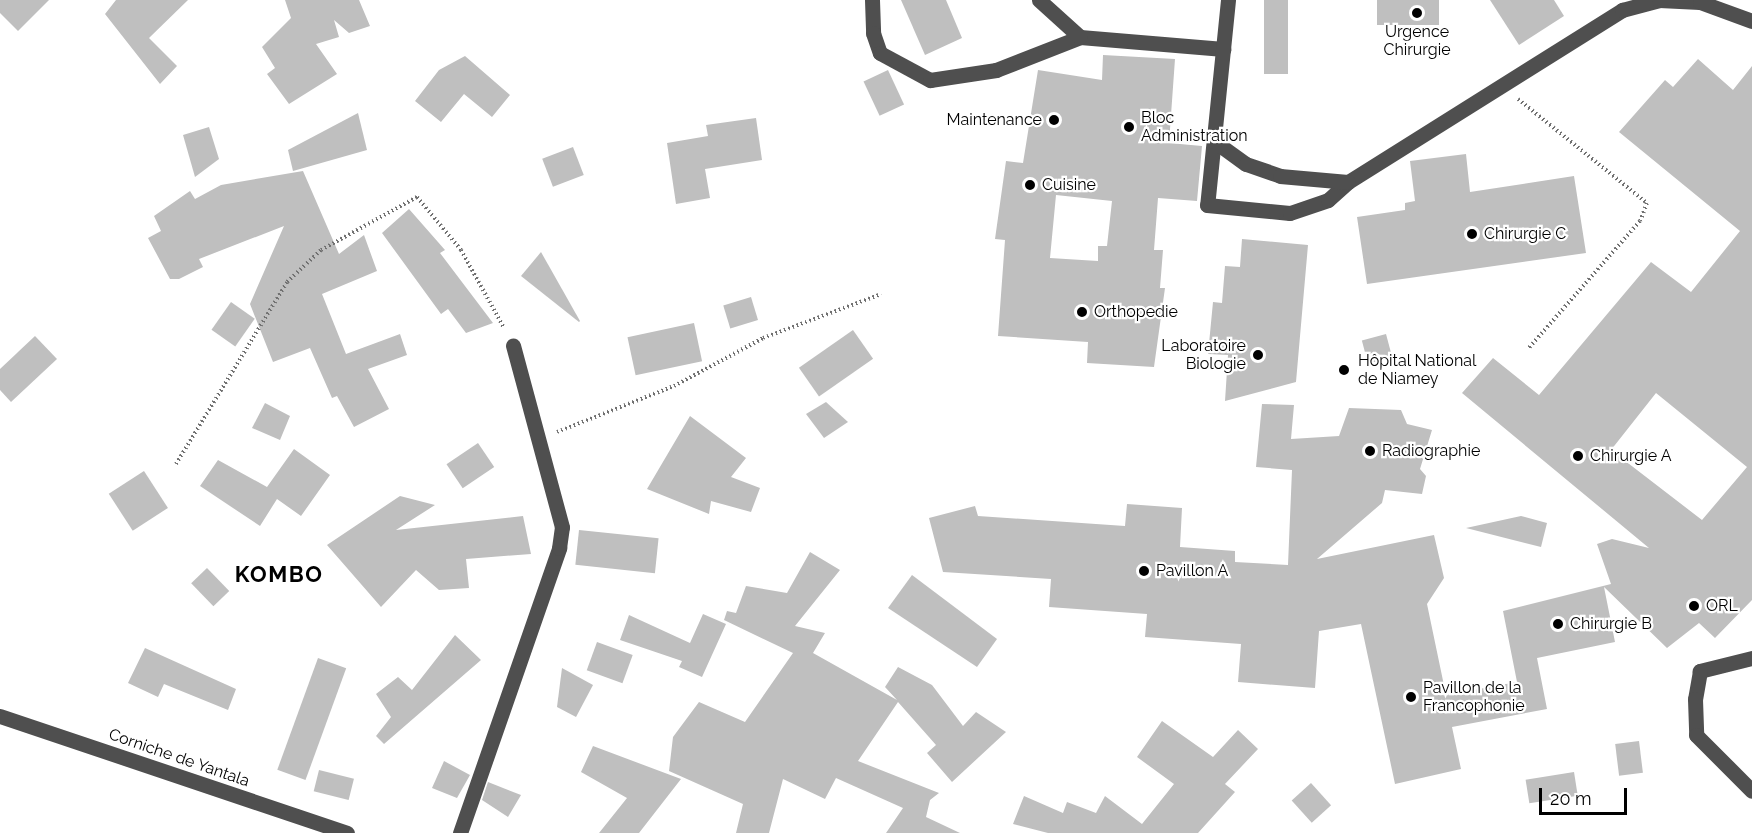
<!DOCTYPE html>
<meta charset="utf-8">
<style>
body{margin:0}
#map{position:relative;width:1752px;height:833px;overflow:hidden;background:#fff;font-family:Raleway,sans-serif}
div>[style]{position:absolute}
.building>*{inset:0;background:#bfbfbf;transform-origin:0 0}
.path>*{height:4px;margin-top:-2px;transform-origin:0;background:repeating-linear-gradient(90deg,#717171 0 1.5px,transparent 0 4.5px)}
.minor>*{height:15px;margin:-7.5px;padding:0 7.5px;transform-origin:7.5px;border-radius:7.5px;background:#4f4f4f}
.dots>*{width:16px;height:16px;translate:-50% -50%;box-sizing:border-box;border:3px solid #fff;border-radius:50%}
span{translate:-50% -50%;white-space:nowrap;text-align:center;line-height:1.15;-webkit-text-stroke:4.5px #fff;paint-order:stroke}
.poi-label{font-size:16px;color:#000}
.left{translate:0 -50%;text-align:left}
.right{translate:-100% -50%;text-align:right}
.street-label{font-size:16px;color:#000}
.district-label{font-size:22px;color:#000;font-weight:700;letter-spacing:1.5px}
.scale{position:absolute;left:1539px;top:788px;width:88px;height:27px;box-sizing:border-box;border:3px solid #000;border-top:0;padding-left:8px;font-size:18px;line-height:21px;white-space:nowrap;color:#000;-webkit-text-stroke:4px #fff;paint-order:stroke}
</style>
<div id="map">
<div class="building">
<i style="clip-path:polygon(0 0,49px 0,18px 31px,0 13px)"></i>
<i style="clip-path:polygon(116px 0,188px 0,149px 38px,177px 66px,160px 84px,105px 14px)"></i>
<i style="clip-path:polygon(285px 0,359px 0,370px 26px,349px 33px,334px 20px,339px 37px,316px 44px,337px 74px,289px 104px,267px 74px,275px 68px,262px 47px,291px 18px)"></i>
<i style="clip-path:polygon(901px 0,946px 0,962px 38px,925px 55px)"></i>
<i style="left:1264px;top:0;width:24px;height:74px"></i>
<i style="left:1377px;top:0;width:62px;height:25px"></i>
<i style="clip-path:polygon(1490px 0,1554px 0,1564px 16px,1519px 45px)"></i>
<i style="clip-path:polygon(evenodd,1103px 55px,1175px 59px,1169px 143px,1202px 146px,1197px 201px,1158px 198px,1154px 250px,1163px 250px,1160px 288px,1165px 288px,1154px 367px,1087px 363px,1088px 342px,998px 336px,1005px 240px,995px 239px,1006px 161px,1023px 163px,1038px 70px,1102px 80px,1103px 55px,1056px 195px,1112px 201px,1107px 246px,1098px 246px,1098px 261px,1050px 258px,1056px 195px)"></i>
<i style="clip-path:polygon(465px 56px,510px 95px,492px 117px,464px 94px,441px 122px,415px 101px,439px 70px)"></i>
<i style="clip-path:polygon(evenodd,1698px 59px,1733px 90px,1752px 66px,1752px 600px,1715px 638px,1699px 623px,1667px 648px,1604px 587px,1615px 642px,1537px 658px,1547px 709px,1452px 727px,1461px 769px,1395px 784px,1361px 624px,1319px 631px,1315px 688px,1238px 682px,1241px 644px,1145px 637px,1147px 614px,1049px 607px,1051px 579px,943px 572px,929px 518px,975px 506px,978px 516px,1125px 526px,1127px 504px,1182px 508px,1180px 547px,1235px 551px,1235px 562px,1288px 565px,1292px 470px,1256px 467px,1262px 404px,1294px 405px,1291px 439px,1339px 436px,1349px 408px,1401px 410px,1407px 424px,1432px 430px,1420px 469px,1426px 476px,1422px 494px,1385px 490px,1382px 503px,1317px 559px,1434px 535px,1444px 578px,1427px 604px,1446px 695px,1517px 682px,1503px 611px,1611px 584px,1597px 544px,1612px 539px,1649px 548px,1462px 393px,1493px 358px,1539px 395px,1651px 262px,1691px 292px,1740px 231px,1619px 132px,1665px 80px,1673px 87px,1698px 59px,1656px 393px,1747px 467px,1702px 520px,1611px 450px,1656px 393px)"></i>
<i style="left:888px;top:70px;width:38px;height:27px;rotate:65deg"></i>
<i style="clip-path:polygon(358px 113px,367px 150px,293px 171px,288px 150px)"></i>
<i style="clip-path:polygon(756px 118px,762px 160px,705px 169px,710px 198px,676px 204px,667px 143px,708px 136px,706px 125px)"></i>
<i style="clip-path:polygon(209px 127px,219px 159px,195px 177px,183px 135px)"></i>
<i style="left:573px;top:147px;width:30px;height:33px;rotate:69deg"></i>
<i style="clip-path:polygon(1466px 154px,1470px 192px,1574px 176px,1586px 253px,1367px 284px,1357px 217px,1405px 210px,1405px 203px,1415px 201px,1410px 161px)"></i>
<i style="clip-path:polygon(303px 171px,339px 254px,364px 235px,377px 271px,322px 294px,346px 354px,400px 334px,407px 355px,368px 369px,389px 409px,354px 427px,337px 396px,332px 398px,310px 348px,273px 362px,250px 304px,284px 226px,199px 259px,203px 267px,179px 279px,170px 279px,148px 238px,161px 231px,154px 216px,190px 191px,195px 199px,221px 185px)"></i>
<i style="clip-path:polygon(409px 209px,445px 250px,440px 253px,493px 323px,466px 333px,448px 309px,441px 314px,382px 233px)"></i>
<i style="clip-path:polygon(1242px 239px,1308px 245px,1296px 382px,1225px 401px,1228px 355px,1208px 354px,1213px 302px,1222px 303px,1225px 266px,1240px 267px)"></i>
<i style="clip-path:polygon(541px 252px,580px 321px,579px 322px,521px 276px)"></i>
<i style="left:751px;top:297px;width:24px;height:29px;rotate:73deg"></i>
<i style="left:231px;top:302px;width:29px;height:34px;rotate:35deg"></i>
<i style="left:694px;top:323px;width:39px;height:68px;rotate:78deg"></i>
<i style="left:853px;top:330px;width:35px;height:66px;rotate:55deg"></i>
<i style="left:1386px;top:334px;width:24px;height:25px;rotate:75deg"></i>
<i style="clip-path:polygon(35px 336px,57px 359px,11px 402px,0 390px,0 369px)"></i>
<i style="clip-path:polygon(826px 402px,848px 422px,824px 438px,806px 414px)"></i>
<i style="clip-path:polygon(265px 403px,290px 416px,280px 440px,252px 428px)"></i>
<i style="clip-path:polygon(690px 416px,746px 458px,731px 477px,760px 488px,751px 512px,711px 501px,709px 514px,647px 489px)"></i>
<i style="left:478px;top:443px;width:29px;height:38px;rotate:56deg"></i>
<i style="clip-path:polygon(294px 449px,330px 475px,301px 516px,277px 499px,260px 526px,200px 486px,218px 460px,267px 487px)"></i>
<i style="left:144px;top:471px;width:44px;height:42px;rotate:57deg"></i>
<i style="clip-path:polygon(400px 496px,435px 505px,396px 530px,523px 516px,531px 554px,466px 559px,469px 588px,439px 590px,416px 570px,381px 607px,327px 545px)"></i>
<i style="clip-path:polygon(1521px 516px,1547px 523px,1541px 547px,1466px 528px)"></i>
<i style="left:579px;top:530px;width:80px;height:35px;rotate:6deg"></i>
<i style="clip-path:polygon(810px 552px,840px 570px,795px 626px,825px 633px,813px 653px,897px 700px,885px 687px,898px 667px,932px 685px,963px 726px,976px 712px,1006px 732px,952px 782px,927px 753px,936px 745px,898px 702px,858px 761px,939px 793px,930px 800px,926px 817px,960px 833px,886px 833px,903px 808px,836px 778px,825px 799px,783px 779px,769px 833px,736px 833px,743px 804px,669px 771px,673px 737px,699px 702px,745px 722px,793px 653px,724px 620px,727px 611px,736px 613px,746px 586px,787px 593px)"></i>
<i style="left:207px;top:568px;width:32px;height:22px;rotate:46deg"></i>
<i style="clip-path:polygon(912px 575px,997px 639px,977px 667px,888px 608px)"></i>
<i style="clip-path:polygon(703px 614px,726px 624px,702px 677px,679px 667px,682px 661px,620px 640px,629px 615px,690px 643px)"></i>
<i style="clip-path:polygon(455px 635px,481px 660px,384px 744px,376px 736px,391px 717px,376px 694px,398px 677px,412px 690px)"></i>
<i style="left:597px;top:642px;width:38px;height:30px;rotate:20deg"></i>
<i style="clip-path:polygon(145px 648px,236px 689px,228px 710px,164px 684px,158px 697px,128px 683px)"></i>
<i style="left:318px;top:658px;width:30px;height:119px;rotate:20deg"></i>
<i style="clip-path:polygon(562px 668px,593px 685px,576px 717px,557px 707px)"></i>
<i style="clip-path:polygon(1162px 721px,1213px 757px,1238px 730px,1258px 749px,1225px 784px,1235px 792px,1198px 833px,1048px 833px,1013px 824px,1024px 796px,1063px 813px,1067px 802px,1096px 813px,1105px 796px,1142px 824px,1174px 784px,1137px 757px)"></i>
<i style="left:1639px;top:741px;width:32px;height:24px;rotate:83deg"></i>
<i style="clip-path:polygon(593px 746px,681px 779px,639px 833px,599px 833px,627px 798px,581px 772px)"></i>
<i style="clip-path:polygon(444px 761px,470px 775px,457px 798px,432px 788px)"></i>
<i style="left:319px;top:770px;width:36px;height:22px;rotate:14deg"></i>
<i style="left:1574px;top:772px;width:24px;height:49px;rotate:81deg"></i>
<i style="clip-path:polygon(488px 782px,521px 795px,508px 817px,482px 800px)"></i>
<i style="left:1311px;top:783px;width:30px;height:26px;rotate:48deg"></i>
</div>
<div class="path">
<i style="left:1518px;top:99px;width:166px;rotate:38.9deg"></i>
<i style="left:1647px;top:203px;width:19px;rotate:111deg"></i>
<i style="left:1640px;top:221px;width:169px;rotate:131.2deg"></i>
<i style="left:557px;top:432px;width:126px;rotate:-21.5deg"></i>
<i style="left:674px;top:386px;width:101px;rotate:-28.3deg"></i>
<i style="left:763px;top:338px;width:126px;rotate:-20.4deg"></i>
<i style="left:176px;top:464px;width:213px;rotate:-58.6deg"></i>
<i style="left:287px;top:282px;width:47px;rotate:-43.3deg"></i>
<i style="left:321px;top:250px;width:110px;rotate:-28.9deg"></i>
<i style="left:417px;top:197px;width:69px;rotate:50.3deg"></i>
<i style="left:461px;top:250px;width:89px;rotate:61.1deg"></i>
</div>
<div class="minor">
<i style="left:872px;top:0;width:33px;rotate:88deg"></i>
<i style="left:873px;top:33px;width:21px;rotate:71deg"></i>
<i style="left:880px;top:53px;width:57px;rotate:28.4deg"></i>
<i style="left:930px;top:80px;width:67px;rotate:-8.6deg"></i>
<i style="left:996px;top:70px;width:90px;rotate:-21.4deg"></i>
<i style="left:1080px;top:37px;width:144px;rotate:4.8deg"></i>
<i style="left:1039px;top:0;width:55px;rotate:42.1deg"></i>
<i style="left:1228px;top:0;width:206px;rotate:95.8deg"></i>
<i style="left:1207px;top:205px;width:83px;rotate:5.5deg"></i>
<i style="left:1290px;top:213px;width:40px;rotate:-18.9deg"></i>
<i style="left:1328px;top:200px;width:27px;rotate:-42deg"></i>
<i style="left:1348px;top:182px;width:324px;rotate:-32.1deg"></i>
<i style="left:1622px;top:10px;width:38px;rotate:-15deg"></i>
<i style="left:1659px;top:0;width:41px;rotate:2.8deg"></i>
<i style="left:1700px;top:2px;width:55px;rotate:20.1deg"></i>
<i style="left:1214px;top:141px;width:39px;rotate:36deg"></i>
<i style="left:1246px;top:164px;width:36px;rotate:19deg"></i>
<i style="left:1280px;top:176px;width:68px;rotate:5deg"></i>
<i style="left:1752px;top:658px;width:54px;rotate:166deg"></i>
<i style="left:1700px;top:671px;width:28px;rotate:100deg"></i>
<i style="left:1695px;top:699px;width:36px;rotate:88deg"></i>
<i style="left:1696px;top:735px;width:79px;rotate:45deg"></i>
<i style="left:0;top:716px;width:366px;rotate:18.6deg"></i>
<i style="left:460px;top:833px;width:302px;rotate:-70.8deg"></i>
<i style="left:559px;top:548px;width:21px;rotate:-82deg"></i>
<i style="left:562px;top:527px;width:188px;rotate:-105.1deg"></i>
</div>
<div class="dots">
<i style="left:1417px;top:13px;background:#000"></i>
<i style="left:1054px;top:120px;background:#000"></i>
<i style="left:1129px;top:127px;background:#000"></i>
<i style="left:1030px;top:185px;background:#000"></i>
<i style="left:1472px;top:234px;background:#000"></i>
<i style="left:1082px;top:312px;background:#000"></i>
<i style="left:1258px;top:355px;background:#000"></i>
<i style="left:1344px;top:370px;background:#000"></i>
<i style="left:1370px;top:451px;background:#000"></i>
<i style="left:1578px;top:456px;background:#000"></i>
<i style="left:1144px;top:571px;background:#000"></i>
<i style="left:1694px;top:606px;background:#000"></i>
<i style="left:1558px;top:624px;background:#000"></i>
<i style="left:1411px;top:697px;background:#000"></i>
</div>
<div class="poi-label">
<span style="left:1417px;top:41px">Urgence<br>Chirurgie</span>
<span class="left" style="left:1141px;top:127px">Bloc<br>Administration</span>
<span class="right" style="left:1042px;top:120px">Maintenance</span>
<span class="left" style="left:1042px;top:185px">Cuisine</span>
<span class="left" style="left:1484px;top:234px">Chirurgie C</span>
<span class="left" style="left:1094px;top:312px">Orthopedie</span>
<span class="right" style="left:1246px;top:355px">Laboratoire<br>Biologie</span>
<span class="left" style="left:1358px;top:370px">Hôpital National<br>de Niamey</span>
<span class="left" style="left:1382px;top:451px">Radiographie</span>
<span class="left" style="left:1590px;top:456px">Chirurgie A</span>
<span class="left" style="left:1156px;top:571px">Pavillon A</span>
<span class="left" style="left:1706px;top:606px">ORL</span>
<span class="left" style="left:1570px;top:624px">Chirurgie B</span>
<span class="left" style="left:1423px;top:697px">Pavillon de la<br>Francophonie</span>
</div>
<div class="street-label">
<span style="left:179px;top:758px;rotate:19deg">Corniche de Yantala</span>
</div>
<div class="district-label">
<span style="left:279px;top:575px">KOMBO</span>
</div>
<div class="scale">20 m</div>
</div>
